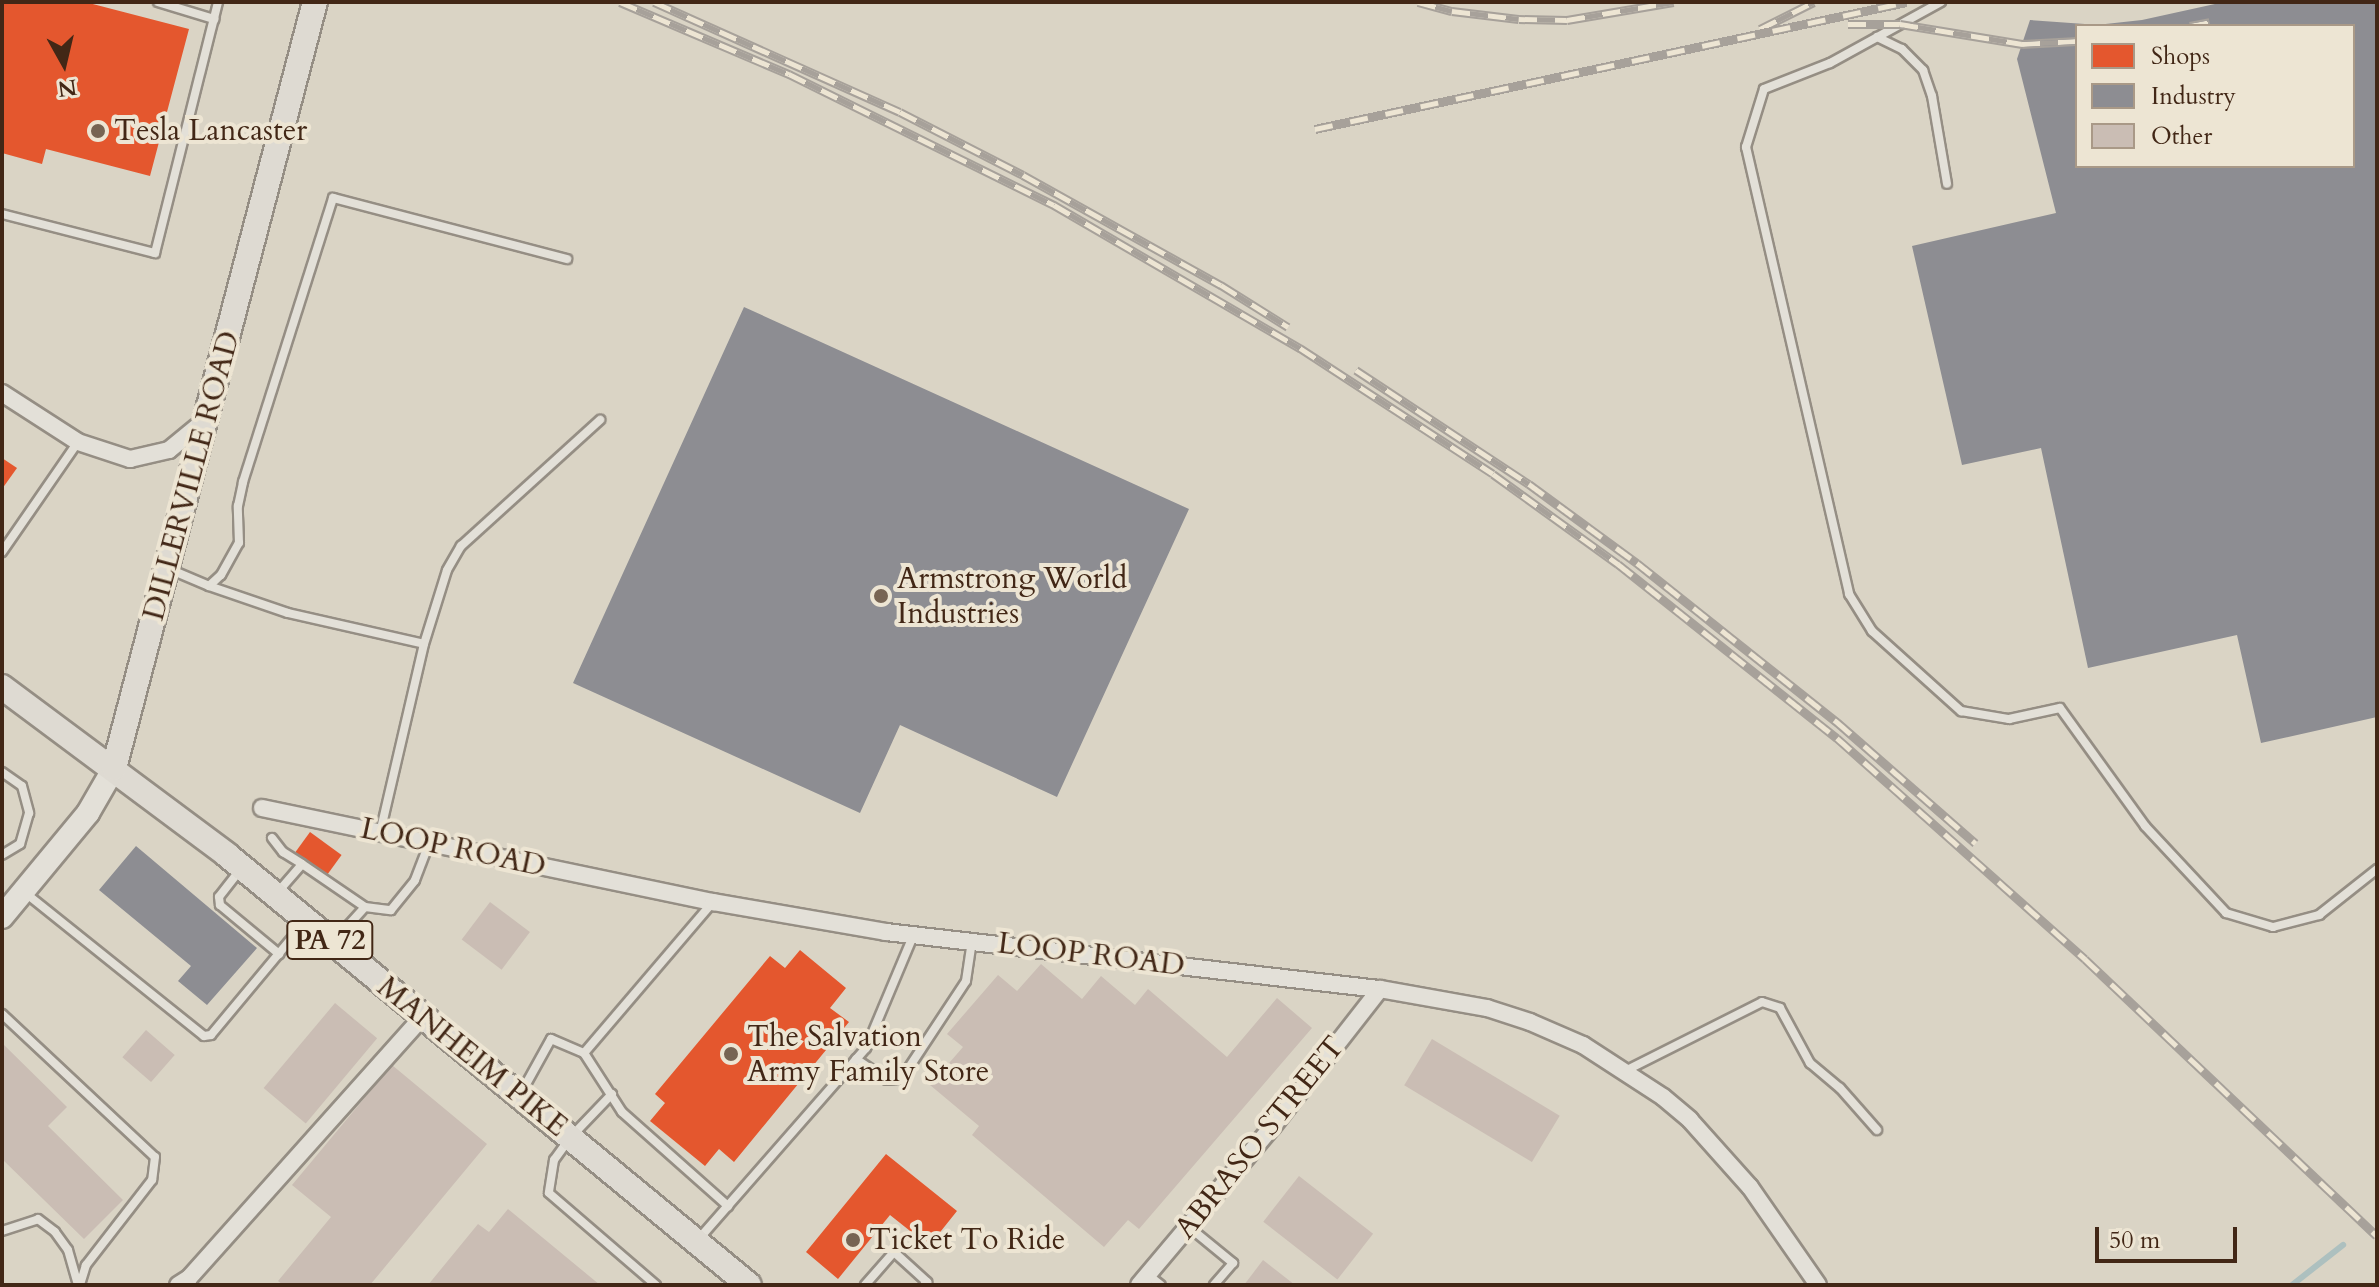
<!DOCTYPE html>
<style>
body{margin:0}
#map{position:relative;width:2379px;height:1287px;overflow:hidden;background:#dad4c5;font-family:Cardo,serif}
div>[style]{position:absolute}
.shops>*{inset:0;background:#e4572e;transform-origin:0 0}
.industry>*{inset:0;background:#8d8d92}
.stream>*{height:6px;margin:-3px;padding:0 3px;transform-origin:3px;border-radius:3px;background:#adc0bf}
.building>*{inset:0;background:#cabdb4;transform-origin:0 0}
.roads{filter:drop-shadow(2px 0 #958e84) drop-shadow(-2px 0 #958e84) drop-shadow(0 2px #958e84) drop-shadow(0 -2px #958e84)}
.lane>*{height:8px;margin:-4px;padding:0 4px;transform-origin:4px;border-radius:4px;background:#e3e0d8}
.street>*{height:16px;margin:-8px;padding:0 8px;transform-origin:8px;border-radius:8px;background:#e3e0d8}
.secondary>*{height:22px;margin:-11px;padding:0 11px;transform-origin:11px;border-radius:11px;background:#e3e0d8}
.primary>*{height:24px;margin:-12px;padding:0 12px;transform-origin:12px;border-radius:12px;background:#dedad2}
.rail>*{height:9px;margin-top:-4.5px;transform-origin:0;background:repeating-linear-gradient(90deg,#ede5d3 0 18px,#a7a19a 0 36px);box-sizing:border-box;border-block:2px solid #a7a19a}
.dots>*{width:22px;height:22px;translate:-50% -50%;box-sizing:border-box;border:4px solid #ede5d3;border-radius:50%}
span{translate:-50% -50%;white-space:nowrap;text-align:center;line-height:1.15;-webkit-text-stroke:8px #ede5d3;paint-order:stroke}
.shield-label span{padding:2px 6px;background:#ede5d3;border:2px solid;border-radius:6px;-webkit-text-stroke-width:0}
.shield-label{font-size:28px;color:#422716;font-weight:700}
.poi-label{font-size:30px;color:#422716}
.left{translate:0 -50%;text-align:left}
.street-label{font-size:30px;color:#422716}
.frame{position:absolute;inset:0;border:4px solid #422716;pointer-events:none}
.legend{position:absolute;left:2075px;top:24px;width:280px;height:144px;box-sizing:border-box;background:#ede5d3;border:2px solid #a99987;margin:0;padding:10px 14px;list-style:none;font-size:24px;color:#422716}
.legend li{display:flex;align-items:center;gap:16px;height:40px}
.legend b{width:40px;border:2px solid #a99987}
.north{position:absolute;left:24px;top:24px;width:80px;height:80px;-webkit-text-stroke:6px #ede5d3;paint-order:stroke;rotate:172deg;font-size:22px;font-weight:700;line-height:32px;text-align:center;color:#422716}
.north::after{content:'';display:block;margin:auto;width:28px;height:36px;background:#422716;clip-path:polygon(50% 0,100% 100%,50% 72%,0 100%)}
.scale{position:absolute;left:2095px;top:1227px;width:142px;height:36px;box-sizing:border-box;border:4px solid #422716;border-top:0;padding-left:10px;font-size:24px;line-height:28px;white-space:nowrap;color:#422716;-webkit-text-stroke:6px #ede5d3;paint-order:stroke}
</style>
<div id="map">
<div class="shops">
<i style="clip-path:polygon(2px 2px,85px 2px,189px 29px,150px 176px,46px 149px,42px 164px,2px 153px)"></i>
<i style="clip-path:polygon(2px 458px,17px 468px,2px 489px)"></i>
<i style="left:310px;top:832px;width:39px;height:25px;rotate:36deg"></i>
<i style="clip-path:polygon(800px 950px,846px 988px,830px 1008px,849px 1022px,734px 1162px,719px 1149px,705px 1166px,650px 1121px,665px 1103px,655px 1094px,770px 956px,785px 968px)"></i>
<i style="clip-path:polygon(886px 1154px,957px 1211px,929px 1246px,890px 1215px,838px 1279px,806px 1252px)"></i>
</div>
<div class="industry">
<i style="clip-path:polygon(2224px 2px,2377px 2px,2377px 717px,2261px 743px,2237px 635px,2088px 668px,2041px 448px,1962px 465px,1912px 246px,2056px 213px,2017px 59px,2030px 20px,2085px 24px,2077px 26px,2077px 166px,2353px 166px,2353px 26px,2087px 26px,2142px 20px)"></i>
<i style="clip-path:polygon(744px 307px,1189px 509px,1057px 797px,900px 725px,860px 813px,573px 683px)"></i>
<i style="clip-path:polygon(136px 846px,257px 948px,207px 1005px,178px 981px,191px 966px,99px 890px)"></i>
</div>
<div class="stream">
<i style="left:2292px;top:1285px;width:65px;rotate:-38.1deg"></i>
</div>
<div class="building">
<i style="left:490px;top:902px;width:50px;height:47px;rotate:37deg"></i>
<i style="clip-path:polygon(1041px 964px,1082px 999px,1101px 976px,1135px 1005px,1148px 989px,1227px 1057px,1277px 998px,1312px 1028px,1139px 1229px,1128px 1220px,1104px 1247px,972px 1135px,979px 1126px,930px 1085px,963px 1047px,947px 1034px,998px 975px,1017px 991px)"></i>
<i style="left:335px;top:1003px;width:55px;height:111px;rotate:40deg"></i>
<i style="left:146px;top:1030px;width:38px;height:36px;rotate:41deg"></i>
<i style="left:1432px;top:1039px;width:149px;height:54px;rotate:31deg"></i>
<i style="clip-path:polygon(2px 1043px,67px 1107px,48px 1126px,123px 1200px,84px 1239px,2px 1159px)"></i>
<i style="clip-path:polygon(392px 1065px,487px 1144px,370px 1285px,283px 1285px,278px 1281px,331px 1217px,292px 1185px)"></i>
<i style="left:1299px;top:1176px;width:94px;height:58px;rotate:38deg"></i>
<i style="clip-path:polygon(508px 1209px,600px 1285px,428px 1285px,478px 1224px,489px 1232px)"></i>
<i style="clip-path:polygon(1263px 1260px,1295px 1285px,1244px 1285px)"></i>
</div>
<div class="roads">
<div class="lane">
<i style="left:158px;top:2px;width:59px;rotate:16.9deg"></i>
<i style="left:1941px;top:2px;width:127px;rotate:151.2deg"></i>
<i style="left:1830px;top:63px;width:71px;rotate:158.5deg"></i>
<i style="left:1764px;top:89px;width:61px;rotate:107.2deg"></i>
<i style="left:1746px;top:147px;width:459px;rotate:77deg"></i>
<i style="left:1849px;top:594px;width:44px;rotate:58.1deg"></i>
<i style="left:1872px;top:631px;width:120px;rotate:42deg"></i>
<i style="left:1961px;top:711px;width:49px;rotate:9.5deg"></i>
<i style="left:2009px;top:719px;width:52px;rotate:-12.2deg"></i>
<i style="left:2060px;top:708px;width:145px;rotate:54.2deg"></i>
<i style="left:2145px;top:826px;width:119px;rotate:47deg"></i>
<i style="left:2226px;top:913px;width:49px;rotate:16.6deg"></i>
<i style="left:2273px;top:927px;width:48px;rotate:-14.6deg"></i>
<i style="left:2319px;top:915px;width:74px;rotate:-38.4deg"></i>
<i style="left:1877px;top:37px;width:28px;rotate:26deg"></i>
<i style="left:1902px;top:49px;width:30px;rotate:45deg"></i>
<i style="left:1923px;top:70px;width:28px;rotate:71deg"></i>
<i style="left:1932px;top:96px;width:89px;rotate:80.3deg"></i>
<i style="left:2px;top:214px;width:158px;rotate:14.3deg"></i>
<i style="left:155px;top:253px;width:259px;rotate:-75.9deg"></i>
<i style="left:2px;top:552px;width:134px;rotate:-55.4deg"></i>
<i style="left:169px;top:569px;width:43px;rotate:23deg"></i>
<i style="left:209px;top:586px;width:16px;rotate:-43deg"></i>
<i style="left:221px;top:575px;width:37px;rotate:-61deg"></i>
<i style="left:239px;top:543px;width:37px;rotate:-92deg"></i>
<i style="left:238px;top:506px;width:25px;rotate:-78deg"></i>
<i style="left:243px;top:482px;width:298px;rotate:-72.4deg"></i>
<i style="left:333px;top:198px;width:242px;rotate:14.6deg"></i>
<i style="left:209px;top:586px;width:83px;rotate:18.9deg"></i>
<i style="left:288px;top:613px;width:139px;rotate:12.8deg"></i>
<i style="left:424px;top:644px;width:194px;rotate:103.1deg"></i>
<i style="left:424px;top:644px;width:77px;rotate:-72.7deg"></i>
<i style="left:447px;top:570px;width:28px;rotate:-60deg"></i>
<i style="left:461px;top:546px;width:188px;rotate:-42.2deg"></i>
<i style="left:2px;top:772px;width:24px;rotate:35deg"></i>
<i style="left:22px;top:786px;width:28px;rotate:75deg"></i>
<i style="left:29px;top:813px;width:32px;rotate:106deg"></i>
<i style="left:20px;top:844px;width:21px;rotate:149deg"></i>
<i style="left:272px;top:838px;width:18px;rotate:52deg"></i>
<i style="left:283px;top:852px;width:22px;rotate:32deg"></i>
<i style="left:240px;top:870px;width:34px;rotate:128deg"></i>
<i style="left:219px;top:897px;width:8px;rotate:83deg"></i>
<i style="left:220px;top:905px;width:77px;rotate:39.7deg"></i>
<i style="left:23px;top:891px;width:232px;rotate:38.7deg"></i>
<i style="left:204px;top:1036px;width:7px;rotate:-8deg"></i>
<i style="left:211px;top:1035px;width:148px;rotate:-50.2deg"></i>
<i style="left:277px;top:893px;width:38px;rotate:-49deg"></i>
<i style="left:302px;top:864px;width:76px;rotate:34.3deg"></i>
<i style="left:365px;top:907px;width:26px;rotate:7deg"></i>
<i style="left:391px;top:910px;width:38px;rotate:-51deg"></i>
<i style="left:415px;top:880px;width:40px;rotate:-69deg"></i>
<i style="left:336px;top:939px;width:43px;rotate:-47.8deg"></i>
<i style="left:2px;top:1014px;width:209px;rotate:43.1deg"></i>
<i style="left:155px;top:1157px;width:23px;rotate:97deg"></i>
<i style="left:152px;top:1180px;width:108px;rotate:127.8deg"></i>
<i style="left:86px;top:1265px;width:21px;rotate:107deg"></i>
<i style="left:584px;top:1053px;width:199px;rotate:-49.5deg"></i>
<i style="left:856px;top:1059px;width:37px;rotate:34deg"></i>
<i style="left:887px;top:1080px;width:10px;rotate:-6deg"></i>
<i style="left:897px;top:1079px;width:15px;rotate:-42deg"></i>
<i style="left:908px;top:1069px;width:105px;rotate:-56.6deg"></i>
<i style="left:966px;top:981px;width:40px;rotate:-81.5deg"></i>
<i style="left:1625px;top:1071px;width:153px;rotate:-26.7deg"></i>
<i style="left:1762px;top:1002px;width:19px;rotate:18deg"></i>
<i style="left:1780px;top:1008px;width:63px;rotate:61.4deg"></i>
<i style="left:1810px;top:1063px;width:39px;rotate:40deg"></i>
<i style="left:1840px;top:1088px;width:56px;rotate:48.6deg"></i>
<i style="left:612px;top:1094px;width:61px;rotate:133.7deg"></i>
<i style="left:570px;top:1138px;width:27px;rotate:126deg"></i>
<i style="left:554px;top:1160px;width:33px;rotate:99deg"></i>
<i style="left:549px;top:1193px;width:141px;rotate:40.7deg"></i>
<i style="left:520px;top:1095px;width:64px;rotate:-61deg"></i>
<i style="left:551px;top:1039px;width:36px;rotate:23deg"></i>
<i style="left:584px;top:1053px;width:70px;rotate:57.2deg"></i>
<i style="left:622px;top:1112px;width:142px;rotate:41.6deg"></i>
<i style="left:1189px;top:1227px;width:57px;rotate:39.3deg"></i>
<i style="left:1233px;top:1263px;width:29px;rotate:131deg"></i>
<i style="left:2px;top:1231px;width:38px;rotate:-18deg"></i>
<i style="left:38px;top:1219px;width:21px;rotate:37deg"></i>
<i style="left:55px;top:1232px;width:22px;rotate:54deg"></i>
<i style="left:68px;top:1250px;width:36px;rotate:74deg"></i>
<i style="left:697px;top:1241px;width:257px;rotate:-48.8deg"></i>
<i style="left:866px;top:1048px;width:121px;rotate:-67.2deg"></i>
<i style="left:1148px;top:1275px;width:16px;rotate:38deg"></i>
<i style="left:865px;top:1285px;width:44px;rotate:-48.7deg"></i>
<i style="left:894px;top:1252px;width:45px;rotate:42.3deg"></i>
<i style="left:927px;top:1282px;width:4px;rotate:135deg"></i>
</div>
<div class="street">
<i style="left:2px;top:393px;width:90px;rotate:32.8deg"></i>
<i style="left:78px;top:442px;width:55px;rotate:18.1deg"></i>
<i style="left:130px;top:459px;width:40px;rotate:-13deg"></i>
<i style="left:169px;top:450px;width:45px;rotate:-39.6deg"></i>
<i style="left:262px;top:808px;width:461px;rotate:11.8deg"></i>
<i style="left:713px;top:902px;width:176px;rotate:9.8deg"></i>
<i style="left:886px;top:932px;width:497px;rotate:6.6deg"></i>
<i style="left:1380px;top:989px;width:109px;rotate:10.1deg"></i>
<i style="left:1487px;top:1008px;width:45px;rotate:18deg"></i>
<i style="left:1530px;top:1022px;width:58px;rotate:23.5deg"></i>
<i style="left:1583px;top:1045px;width:95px;rotate:33deg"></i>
<i style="left:1663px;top:1097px;width:35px;rotate:40deg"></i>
<i style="left:1690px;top:1120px;width:90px;rotate:48.2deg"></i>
<i style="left:1750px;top:1187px;width:119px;rotate:55.2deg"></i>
<i style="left:178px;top:1285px;width:13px;rotate:-32deg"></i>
<i style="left:189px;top:1278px;width:351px;rotate:-48.2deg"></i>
<i style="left:1139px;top:1285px;width:208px;rotate:-49.9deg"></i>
<i style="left:1273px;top:1126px;width:174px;rotate:-52deg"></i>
</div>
<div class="secondary">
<i style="left:2px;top:917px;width:135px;rotate:-50.4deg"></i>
<i style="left:88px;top:813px;width:52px;rotate:-60deg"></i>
</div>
<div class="primary">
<i style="left:2px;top:687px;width:281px;rotate:36.7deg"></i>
<i style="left:227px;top:855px;width:676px;rotate:39.48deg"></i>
<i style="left:114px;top:768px;width:792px;rotate:-75.3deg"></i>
</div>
</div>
<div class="rail">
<i style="left:620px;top:2px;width:184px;rotate:23.1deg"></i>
<i style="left:789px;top:74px;width:296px;rotate:26.3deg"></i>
<i style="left:1054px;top:205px;width:285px;rotate:30.2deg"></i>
<i style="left:1300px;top:348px;width:230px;rotate:33.1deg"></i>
<i style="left:1493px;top:474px;width:154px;rotate:35.8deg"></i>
<i style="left:1618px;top:564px;width:280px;rotate:38.5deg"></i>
<i style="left:1837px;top:738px;width:332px;rotate:41.7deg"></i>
<i style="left:2085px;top:959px;width:402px;rotate:43.5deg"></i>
<i style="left:654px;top:2px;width:269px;rotate:24.1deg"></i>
<i style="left:900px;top:112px;width:138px;rotate:27.1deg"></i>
<i style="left:1023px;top:175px;width:227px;rotate:29.1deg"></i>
<i style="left:1221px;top:285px;width:79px;rotate:32.1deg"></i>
<i style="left:1418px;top:2px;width:35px;rotate:15deg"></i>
<i style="left:1452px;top:11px;width:67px;rotate:6.8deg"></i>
<i style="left:1519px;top:19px;width:48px;rotate:1.2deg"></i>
<i style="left:1567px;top:20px;width:108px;rotate:-9.6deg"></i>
<i style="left:1848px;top:24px;width:52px"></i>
<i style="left:1900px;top:24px;width:124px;rotate:9.3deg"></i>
<i style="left:2022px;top:44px;width:55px;rotate:-3.1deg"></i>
<i style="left:2190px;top:26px;width:20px;rotate:-11deg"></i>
<i style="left:1760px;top:29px;width:60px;rotate:-26.6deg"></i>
<i style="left:1315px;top:129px;width:605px;rotate:-12.11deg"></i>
<i style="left:1356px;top:370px;width:207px;rotate:33.4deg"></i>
<i style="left:1529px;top:484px;width:134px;rotate:36.2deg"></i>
<i style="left:1637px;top:563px;width:256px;rotate:38.5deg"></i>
<i style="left:1837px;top:722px;width:184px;rotate:41.2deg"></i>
</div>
<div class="dots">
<i style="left:98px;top:131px;background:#776453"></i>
<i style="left:881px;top:596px;background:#776453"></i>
<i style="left:731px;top:1054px;background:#776453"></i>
<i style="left:853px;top:1240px;background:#776453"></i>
</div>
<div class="shield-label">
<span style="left:330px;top:940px">PA 72</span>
</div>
<div class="poi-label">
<span class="left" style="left:114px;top:131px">Tesla Lancaster</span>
<span class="left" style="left:897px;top:596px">Armstrong World<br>Industries</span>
<span class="left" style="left:747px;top:1054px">The Salvation<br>Army Family Store</span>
<span class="left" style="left:869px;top:1240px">Ticket To Ride</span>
</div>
<div class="street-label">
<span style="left:192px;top:476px;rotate:-75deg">DILLERVILLE ROAD</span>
<span style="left:453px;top:848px;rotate:12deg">LOOP ROAD</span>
<span style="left:1091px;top:955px;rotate:7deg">LOOP ROAD</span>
<span style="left:472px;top:1057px;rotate:39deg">MANHEIM PIKE</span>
<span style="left:1260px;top:1138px;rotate:-51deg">ABRASO STREET</span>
</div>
<div class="frame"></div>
<ul class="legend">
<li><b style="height:22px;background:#e4572e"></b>Shops</li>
<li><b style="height:22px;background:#8d8d92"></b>Industry</li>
<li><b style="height:22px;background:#cabdb4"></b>Other</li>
</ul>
<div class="north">N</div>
<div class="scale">50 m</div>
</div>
